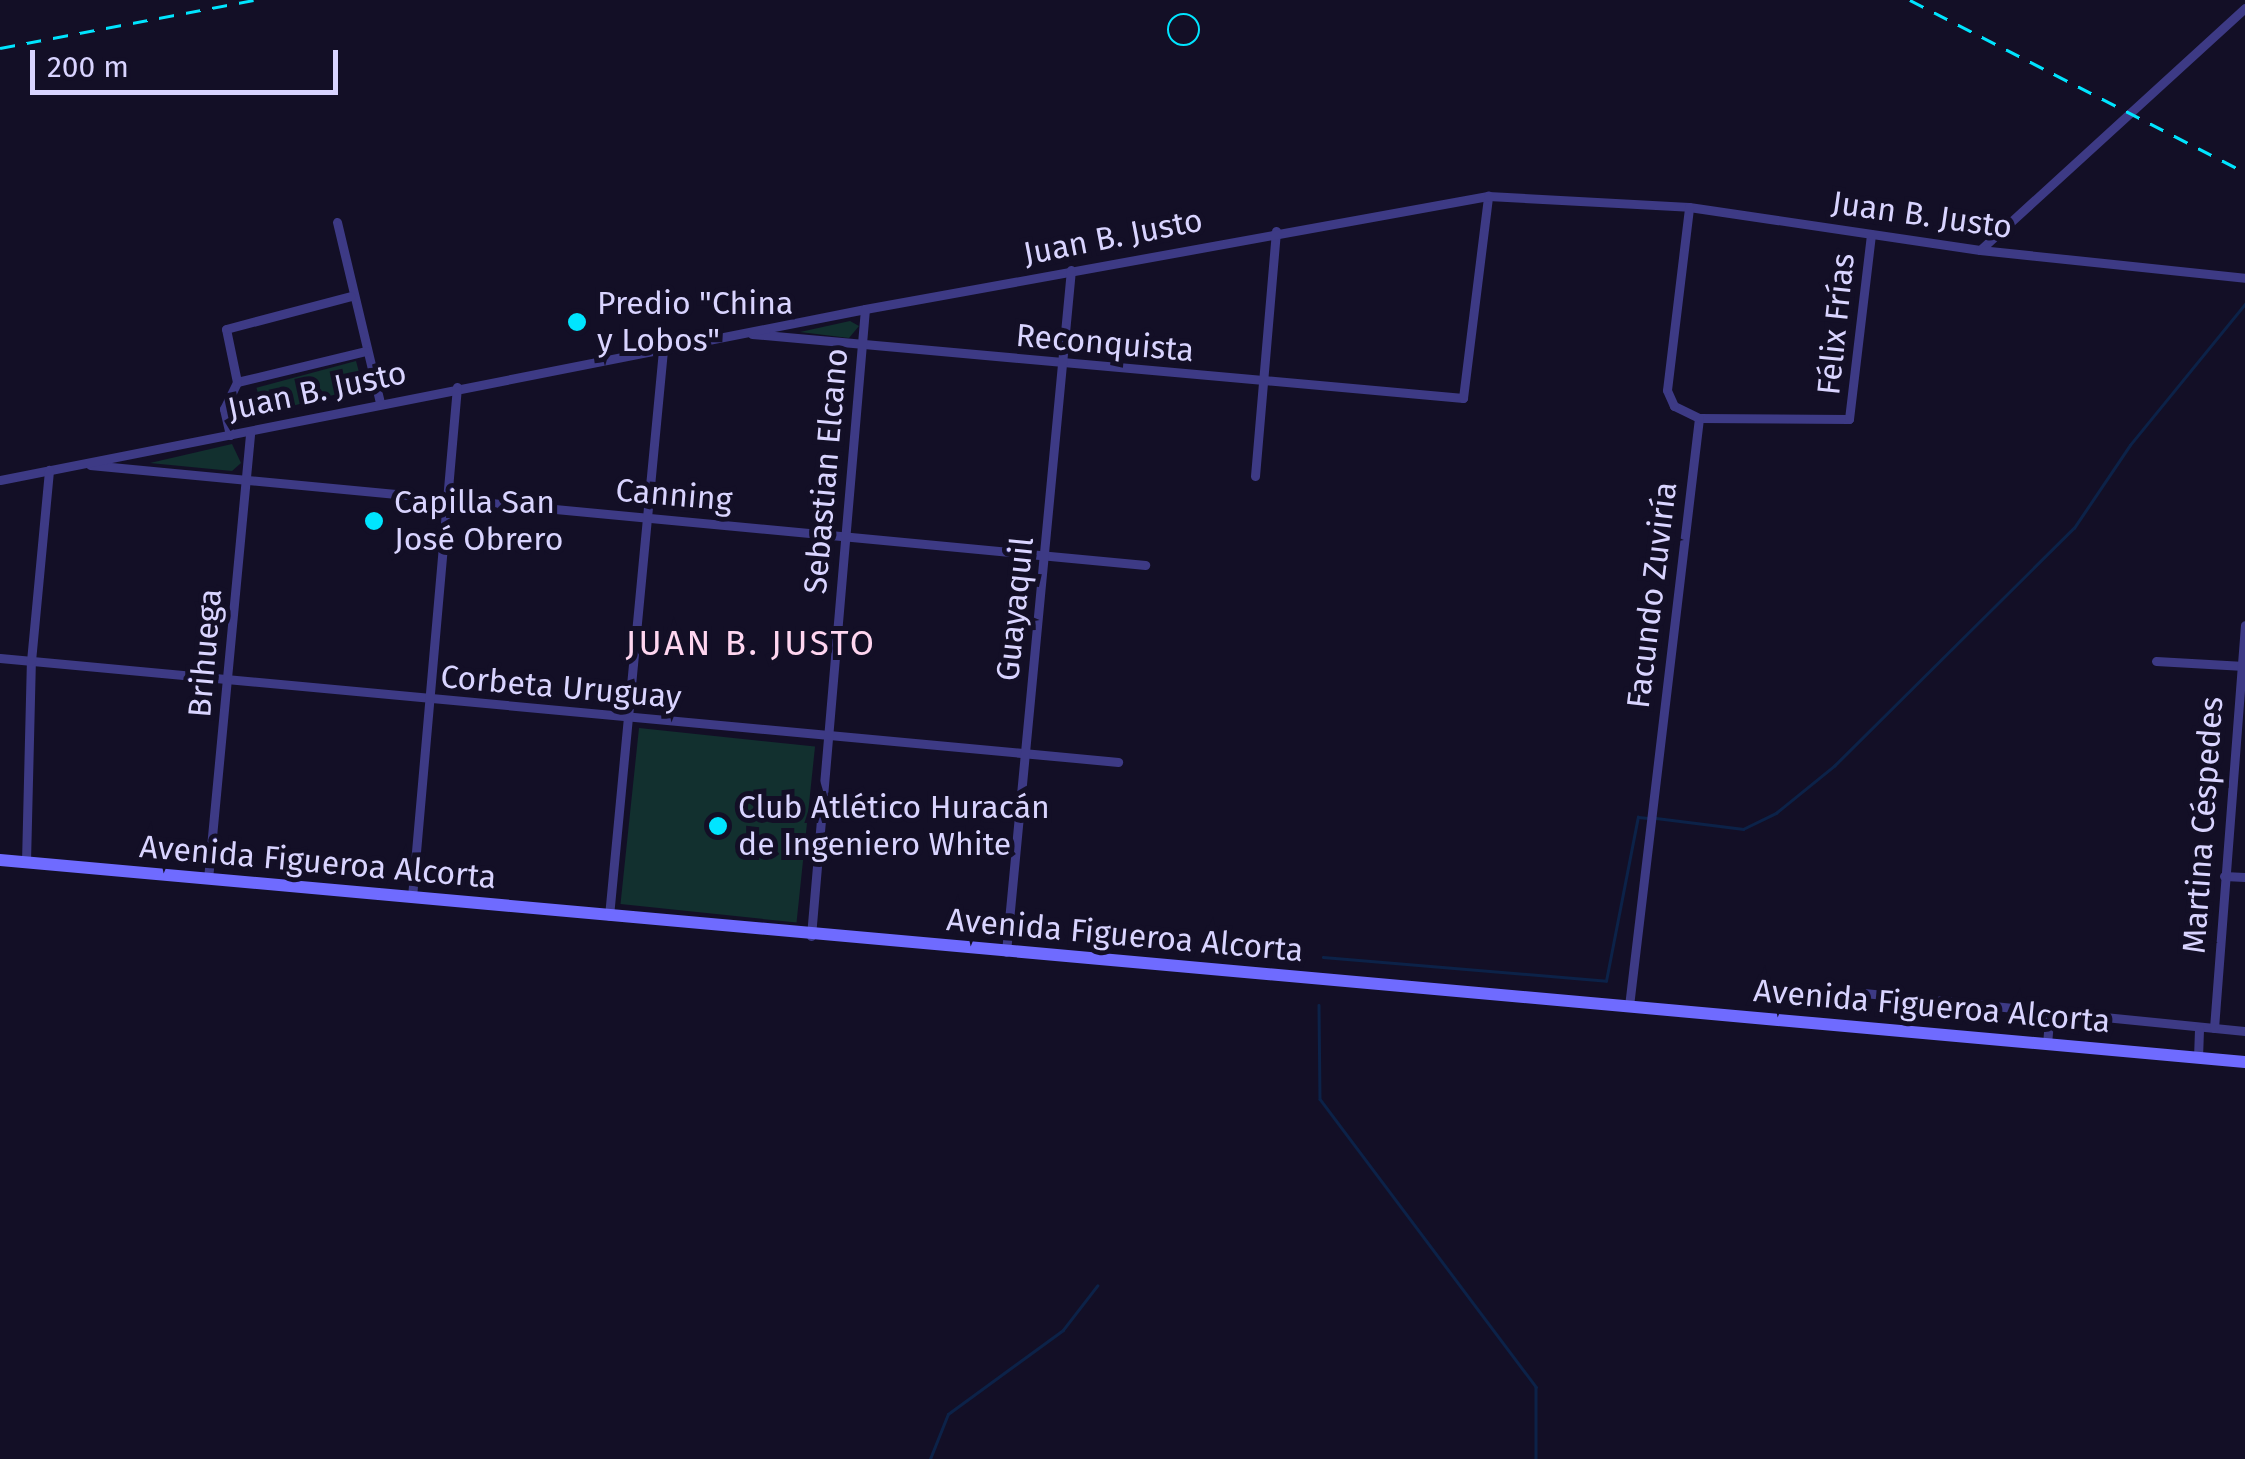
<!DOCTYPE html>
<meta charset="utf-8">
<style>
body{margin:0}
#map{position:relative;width:2245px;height:1459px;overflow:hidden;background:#130f26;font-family:"Fira Sans",sans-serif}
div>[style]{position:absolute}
.green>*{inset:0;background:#12302f;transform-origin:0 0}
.stream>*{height:2.5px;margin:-1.25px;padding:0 1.25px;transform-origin:1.25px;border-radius:1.25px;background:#0c2248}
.minor>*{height:9px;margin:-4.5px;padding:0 4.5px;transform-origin:4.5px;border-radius:4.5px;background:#3d3a85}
.secondary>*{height:12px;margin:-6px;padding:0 6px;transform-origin:6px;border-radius:6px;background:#6f6bff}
.rail>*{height:2.5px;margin-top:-1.25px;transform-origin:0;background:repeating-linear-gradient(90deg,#00e5ff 0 15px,transparent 0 27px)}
.rail>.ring{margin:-1.25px;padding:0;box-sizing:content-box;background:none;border:2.5px solid #00e5ff;border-radius:50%}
.dots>*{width:28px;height:28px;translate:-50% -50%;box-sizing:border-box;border:5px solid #130f26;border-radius:50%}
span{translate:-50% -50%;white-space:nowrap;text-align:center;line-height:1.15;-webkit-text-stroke:10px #130f26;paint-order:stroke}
.street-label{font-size:32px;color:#d9d4ff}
.poi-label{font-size:32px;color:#d9d4ff}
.left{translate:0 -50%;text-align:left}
.neighbourhood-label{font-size:35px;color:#ffd6f0;letter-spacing:2.5px}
.scale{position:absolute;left:30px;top:50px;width:308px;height:45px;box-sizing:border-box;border:5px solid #d9d4ff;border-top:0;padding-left:12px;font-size:30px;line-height:35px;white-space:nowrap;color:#d9d4ff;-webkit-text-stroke:8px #130f26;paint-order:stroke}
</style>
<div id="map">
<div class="green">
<i style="clip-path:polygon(850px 321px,859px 326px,849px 338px,800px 332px)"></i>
<i style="left:356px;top:361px;width:27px;height:103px;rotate:75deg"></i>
<i style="clip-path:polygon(232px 444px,241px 463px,232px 471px,150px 463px)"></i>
<i style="left:639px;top:728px;width:177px;height:177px;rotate:6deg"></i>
</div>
<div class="stream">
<i style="left:1656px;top:818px;width:88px;rotate:7.2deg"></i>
<i style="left:1743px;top:829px;width:37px;rotate:-26deg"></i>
<i style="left:1776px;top:813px;width:75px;rotate:-39deg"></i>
<i style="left:1834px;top:766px;width:338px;rotate:-44.8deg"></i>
<i style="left:2074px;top:528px;width:100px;rotate:-56deg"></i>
<i style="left:2130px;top:445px;width:182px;rotate:-50.8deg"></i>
<i style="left:1323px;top:957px;width:284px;rotate:4.8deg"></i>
<i style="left:1606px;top:981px;width:167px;rotate:-79deg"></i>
<i style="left:1638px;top:817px;width:10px;rotate:6deg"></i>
<i style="left:1319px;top:1005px;width:94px;rotate:89.4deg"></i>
<i style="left:1320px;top:1099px;width:360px;rotate:53.1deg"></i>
<i style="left:1536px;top:1387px;width:72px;rotate:90deg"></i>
<i style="left:930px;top:1459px;width:48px;rotate:-68.2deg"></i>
<i style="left:948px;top:1414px;width:142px;rotate:-36.1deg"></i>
<i style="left:1063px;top:1330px;width:56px;rotate:-52.3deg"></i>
</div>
<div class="minor">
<i style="left:337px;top:222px;width:186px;rotate:76.6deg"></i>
<i style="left:1980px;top:250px;width:359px;rotate:-42.4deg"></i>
<i style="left:752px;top:334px;width:714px;rotate:5.14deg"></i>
<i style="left:1463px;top:398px;width:204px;rotate:-82.9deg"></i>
<i style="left:237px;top:382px;width:133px;rotate:-13.5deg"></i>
<i style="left:1699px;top:418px;width:150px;rotate:0.4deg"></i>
<i style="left:1849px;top:419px;width:186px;rotate:-83.2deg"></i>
<i style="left:230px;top:435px;width:27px;rotate:-103deg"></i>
<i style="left:224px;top:409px;width:30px;rotate:-64deg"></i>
<i style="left:237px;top:382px;width:54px;rotate:-101.7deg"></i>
<i style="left:226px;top:329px;width:129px;rotate:-14.8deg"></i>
<i style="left:90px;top:465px;width:1060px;rotate:5.41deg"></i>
<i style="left:1255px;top:476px;width:246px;rotate:-85.1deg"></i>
<i style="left:0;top:480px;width:882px;rotate:-11.18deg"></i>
<i style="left:865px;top:309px;width:633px;rotate:-10.28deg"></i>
<i style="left:1488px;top:196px;width:201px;rotate:3.1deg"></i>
<i style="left:1689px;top:207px;width:294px;rotate:8.4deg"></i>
<i style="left:1980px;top:250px;width:266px;rotate:6deg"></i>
<i style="left:0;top:658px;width:1123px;rotate:5.31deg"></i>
<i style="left:2156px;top:661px;width:88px;rotate:3.3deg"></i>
<i style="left:26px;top:862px;width:201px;rotate:-88.6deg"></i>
<i style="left:31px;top:661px;width:192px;rotate:-84.6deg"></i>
<i style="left:2224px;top:876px;width:21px;rotate:3deg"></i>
<i style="left:208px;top:879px;width:450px;rotate:-84.6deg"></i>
<i style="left:412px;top:897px;width:512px;rotate:-84.96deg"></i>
<i style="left:609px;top:916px;width:569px;rotate:-84.55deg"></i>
<i style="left:811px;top:936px;width:629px;rotate:-85.08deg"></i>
<i style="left:1006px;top:952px;width:685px;rotate:-84.56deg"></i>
<i style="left:1864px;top:993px;width:383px;rotate:5.7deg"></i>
<i style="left:1629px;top:1006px;width:592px;rotate:-83.21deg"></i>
<i style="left:1699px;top:418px;width:28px;rotate:-154deg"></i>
<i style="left:1674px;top:406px;width:17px;rotate:-114deg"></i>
<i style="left:1667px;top:390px;width:184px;rotate:-83.1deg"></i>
<i style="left:2214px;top:1028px;width:404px;rotate:-85.6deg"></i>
<i style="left:2047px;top:1044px;width:32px;rotate:-85deg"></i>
<i style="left:2198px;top:1058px;width:30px;rotate:-88deg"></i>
</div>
<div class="secondary">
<i style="left:0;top:860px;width:2254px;rotate:5.14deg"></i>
</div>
<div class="rail">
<i style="left:1910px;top:0;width:377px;rotate:27.2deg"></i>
<i class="ring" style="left:1168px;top:14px;width:29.5px;height:29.5px"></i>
<i style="left:0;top:48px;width:258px;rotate:-10.7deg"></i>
</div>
<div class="dots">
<i style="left:577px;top:322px;background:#00e5ff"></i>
<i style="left:374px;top:521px;background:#00e5ff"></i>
<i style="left:718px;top:826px;background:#00e5ff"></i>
</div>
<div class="street-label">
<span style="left:1922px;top:215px;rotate:8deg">Juan B. Justo</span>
<span style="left:1113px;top:237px;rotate:-11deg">Juan B. Justo</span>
<span style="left:1836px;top:324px;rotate:-84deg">Félix Frías</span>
<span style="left:1105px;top:343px;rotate:5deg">Reconquista</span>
<span style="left:317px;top:391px;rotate:-12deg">Juan B. Justo</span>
<span style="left:826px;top:471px;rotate:-85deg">Sebastian Elcano</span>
<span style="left:674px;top:495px;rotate:5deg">Canning</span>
<span style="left:1652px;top:595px;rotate:-83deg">Facundo Zuviría</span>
<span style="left:1015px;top:609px;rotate:-84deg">Guayaquil</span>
<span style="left:205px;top:653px;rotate:-85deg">Brihuega</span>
<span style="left:561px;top:687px;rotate:5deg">Corbeta Uruguay</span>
<span style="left:2203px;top:825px;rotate:-86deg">Martina Céspedes</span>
<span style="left:318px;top:862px;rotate:5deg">Avenida Figueroa Alcorta</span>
<span style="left:1125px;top:935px;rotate:5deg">Avenida Figueroa Alcorta</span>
<span style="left:1932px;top:1006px;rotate:5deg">Avenida Figueroa Alcorta</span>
</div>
<div class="poi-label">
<span class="left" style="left:597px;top:322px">Predio "China<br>y Lobos"</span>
<span class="left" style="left:394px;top:521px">Capilla San<br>José Obrero</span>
<span class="left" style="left:738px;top:826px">Club Atlético Huracán<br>de Ingeniero White</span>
</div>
<div class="neighbourhood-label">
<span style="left:751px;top:643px">JUAN B. JUSTO</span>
</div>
<div class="scale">200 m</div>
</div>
